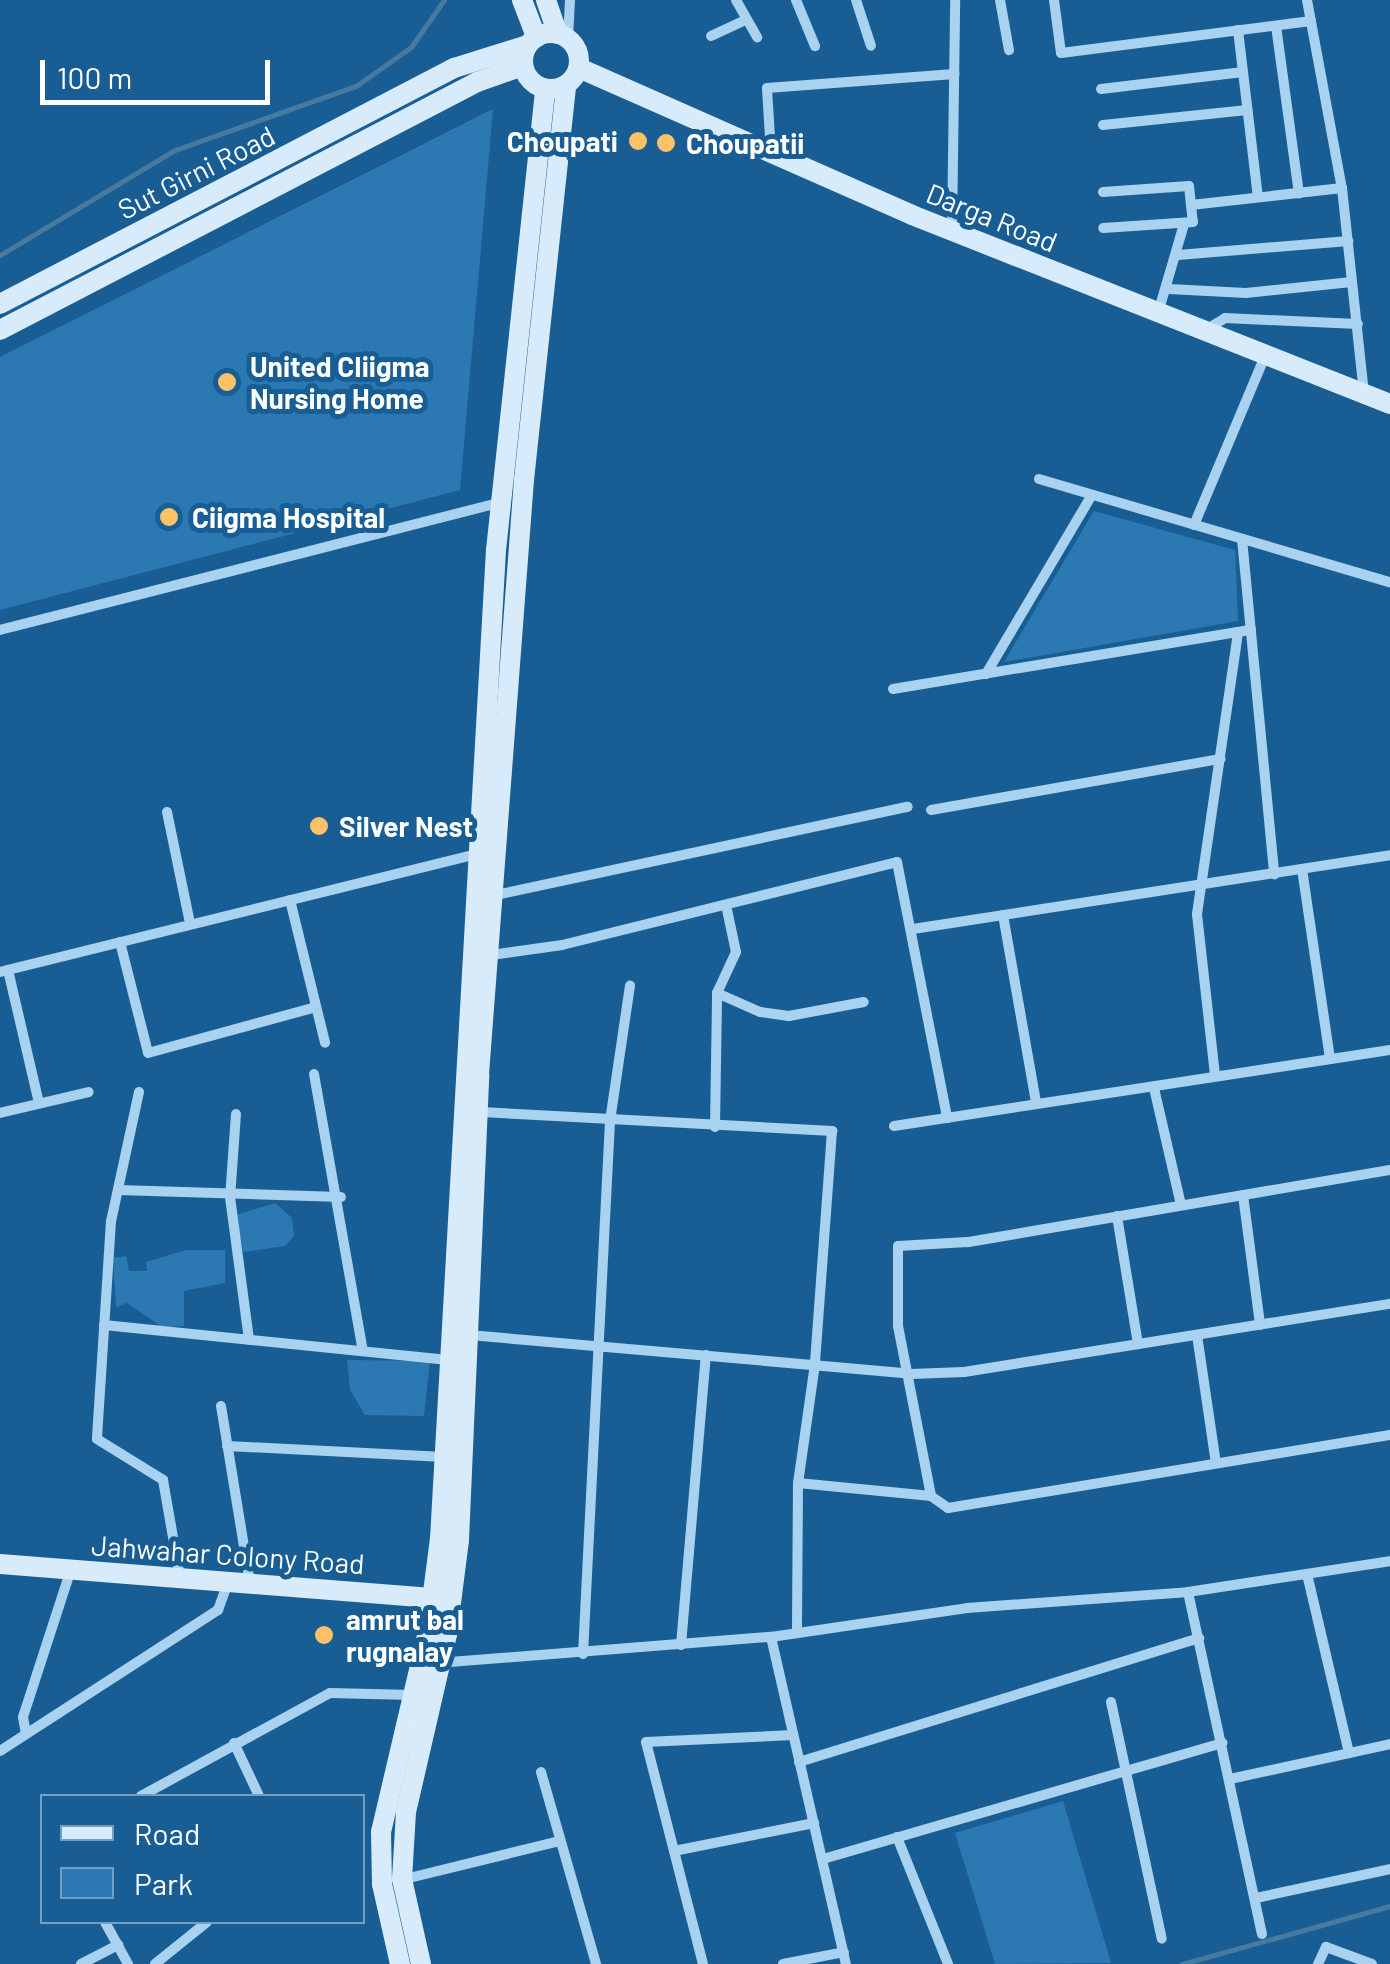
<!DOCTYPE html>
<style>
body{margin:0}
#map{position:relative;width:1390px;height:1964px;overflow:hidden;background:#185e94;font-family:Barlow,sans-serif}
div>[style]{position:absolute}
.green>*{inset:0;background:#2c78b3}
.stream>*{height:5px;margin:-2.5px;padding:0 2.5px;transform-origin:2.5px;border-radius:2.5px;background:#48799f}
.street>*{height:10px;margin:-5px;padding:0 5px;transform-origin:5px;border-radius:5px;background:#a9d2f0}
.secondary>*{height:20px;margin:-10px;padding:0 10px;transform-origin:10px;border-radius:10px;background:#d7ebfb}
.secondary>.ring{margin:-10px;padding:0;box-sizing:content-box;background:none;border:20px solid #d7ebfb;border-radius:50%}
.dots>*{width:28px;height:28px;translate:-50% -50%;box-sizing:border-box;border:5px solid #185e94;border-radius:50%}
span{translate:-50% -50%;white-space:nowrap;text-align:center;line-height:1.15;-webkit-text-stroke:10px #185e94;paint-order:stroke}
.poi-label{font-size:28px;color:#fff;font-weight:700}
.right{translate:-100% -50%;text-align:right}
.left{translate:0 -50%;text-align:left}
.street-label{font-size:28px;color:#fff}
.legend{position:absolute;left:40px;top:1794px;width:325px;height:130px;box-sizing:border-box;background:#185e94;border:2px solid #749ebf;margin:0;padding:12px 18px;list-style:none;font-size:30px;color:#fff}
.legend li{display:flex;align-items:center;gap:20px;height:50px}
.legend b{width:50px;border:2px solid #749ebf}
.scale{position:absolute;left:40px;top:60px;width:230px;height:45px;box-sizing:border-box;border:5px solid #fff;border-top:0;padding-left:12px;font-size:30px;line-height:35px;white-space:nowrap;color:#fff;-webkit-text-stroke:8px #185e94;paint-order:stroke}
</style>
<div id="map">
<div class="green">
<i style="clip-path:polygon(493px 109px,460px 490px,0 610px,0 357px)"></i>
<i style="clip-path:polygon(1094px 511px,1235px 550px,1238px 621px,1004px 662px)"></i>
<i style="clip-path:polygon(275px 1203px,292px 1218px,294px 1236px,285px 1246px,243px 1252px,236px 1215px)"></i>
<i style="clip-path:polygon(186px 1250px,225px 1250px,225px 1283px,184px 1291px,184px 1326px,162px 1327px,127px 1303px,116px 1307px,113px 1258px,126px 1256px,129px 1271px,147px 1271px,146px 1262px)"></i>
<i style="clip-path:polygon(347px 1360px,430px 1361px,424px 1416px,365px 1415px,350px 1390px)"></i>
<i style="clip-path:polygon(1063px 1801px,1111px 1963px,995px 1964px,955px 1833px)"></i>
</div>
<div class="stream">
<i style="left:0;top:255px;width:204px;rotate:-31deg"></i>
<i style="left:175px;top:150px;width:192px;rotate:-19.5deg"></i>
<i style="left:356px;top:86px;width:67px;rotate:-35.3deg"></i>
<i style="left:411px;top:47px;width:57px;rotate:-54.9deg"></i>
<i style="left:1182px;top:1964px;width:216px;rotate:-15.6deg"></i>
</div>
<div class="street">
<i style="left:736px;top:0;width:43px;rotate:60.4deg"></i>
<i style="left:796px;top:0;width:50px;rotate:67.6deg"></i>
<i style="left:856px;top:0;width:48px;rotate:71.9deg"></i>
<i style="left:1000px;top:0;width:51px;rotate:79.8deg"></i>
<i style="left:1054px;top:0;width:53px;rotate:82.5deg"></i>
<i style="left:1061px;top:53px;width:252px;rotate:-7.3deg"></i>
<i style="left:1307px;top:0;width:191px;rotate:79.5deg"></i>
<i style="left:1342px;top:188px;width:206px;rotate:83.9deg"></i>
<i style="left:1276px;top:26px;width:169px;rotate:82.2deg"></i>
<i style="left:1238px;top:30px;width:168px;rotate:83.2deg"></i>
<i style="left:711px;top:36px;width:38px;rotate:-25deg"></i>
<i style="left:568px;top:38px;width:38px;rotate:-87deg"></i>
<i style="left:1101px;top:89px;width:143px;rotate:-6.8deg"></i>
<i style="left:1103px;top:125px;width:145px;rotate:-5.9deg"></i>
<i style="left:771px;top:154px;width:66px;rotate:-93.5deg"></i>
<i style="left:767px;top:88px;width:188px;rotate:-4.3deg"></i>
<i style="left:1103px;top:192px;width:86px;rotate:-4deg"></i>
<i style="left:1189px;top:186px;width:36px;rotate:84deg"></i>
<i style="left:1193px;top:222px;width:90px;rotate:176.2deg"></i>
<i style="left:1191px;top:205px;width:152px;rotate:-6.4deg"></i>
<i style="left:952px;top:229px;width:229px;rotate:-89.2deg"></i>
<i style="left:1178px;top:255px;width:171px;rotate:-4.7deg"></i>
<i style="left:1169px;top:289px;width:77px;rotate:3deg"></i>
<i style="left:1246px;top:293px;width:106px;rotate:-6deg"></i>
<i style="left:1158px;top:313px;width:93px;rotate:-73.7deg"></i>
<i style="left:1207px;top:329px;width:21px;rotate:-31deg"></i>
<i style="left:1225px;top:318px;width:133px;rotate:2.6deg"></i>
<i style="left:1039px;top:479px;width:366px;rotate:16.4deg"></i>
<i style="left:1194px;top:525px;width:183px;rotate:-67.2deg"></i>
<i style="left:1242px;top:539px;width:337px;rotate:84.5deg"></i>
<i style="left:0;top:630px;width:518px;rotate:-14.3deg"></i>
<i style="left:986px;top:674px;width:208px;rotate:-59.4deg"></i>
<i style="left:893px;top:689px;width:363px;rotate:-9.4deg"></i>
<i style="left:931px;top:810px;width:294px;rotate:-10deg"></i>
<i style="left:167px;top:812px;width:113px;rotate:78.3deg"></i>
<i style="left:1302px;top:869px;width:191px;rotate:81.6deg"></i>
<i style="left:496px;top:895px;width:421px;rotate:-12.1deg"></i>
<i style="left:290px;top:900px;width:147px;rotate:76.2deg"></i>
<i style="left:1003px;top:915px;width:191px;rotate:80deg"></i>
<i style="left:913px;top:929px;width:483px;rotate:-8.8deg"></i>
<i style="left:120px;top:942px;width:114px;rotate:75.8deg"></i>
<i style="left:148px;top:1053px;width:174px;rotate:-15.3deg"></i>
<i style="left:491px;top:955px;width:72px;rotate:-8deg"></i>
<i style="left:562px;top:945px;width:345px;rotate:-13.9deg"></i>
<i style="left:897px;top:862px;width:261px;rotate:78.9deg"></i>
<i style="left:8px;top:970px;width:137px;rotate:76.9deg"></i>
<i style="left:0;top:972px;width:495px;rotate:-13.9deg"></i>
<i style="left:717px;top:993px;width:47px;rotate:23.8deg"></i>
<i style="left:760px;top:1012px;width:29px;rotate:8deg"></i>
<i style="left:789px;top:1016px;width:76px;rotate:-10.6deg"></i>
<i style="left:314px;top:1074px;width:281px;rotate:80deg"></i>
<i style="left:1215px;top:1075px;width:162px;rotate:-96.4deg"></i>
<i style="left:1197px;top:914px;width:285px;rotate:-81.7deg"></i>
<i style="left:1154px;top:1088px;width:120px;rotate:77deg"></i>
<i style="left:139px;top:1092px;width:132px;rotate:102.2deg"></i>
<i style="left:111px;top:1221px;width:218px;rotate:93.7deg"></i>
<i style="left:97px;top:1439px;width:78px;rotate:31.8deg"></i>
<i style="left:163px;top:1480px;width:98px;rotate:80.1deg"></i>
<i style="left:481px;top:1112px;width:352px;rotate:3.1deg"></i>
<i style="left:832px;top:1131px;width:234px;rotate:94.2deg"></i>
<i style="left:815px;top:1364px;width:120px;rotate:98.1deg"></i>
<i style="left:798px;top:1483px;width:150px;rotate:90.4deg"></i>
<i style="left:0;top:1113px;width:91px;rotate:-13.3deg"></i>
<i style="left:236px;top:1114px;width:83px;rotate:94.1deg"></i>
<i style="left:230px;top:1197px;width:144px;rotate:82.4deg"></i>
<i style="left:894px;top:1126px;width:502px;rotate:-8.71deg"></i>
<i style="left:715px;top:1127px;width:134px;rotate:-89.1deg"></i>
<i style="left:717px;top:993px;width:45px;rotate:-65.1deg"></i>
<i style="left:736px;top:952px;width:48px;rotate:-102deg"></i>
<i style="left:1390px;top:1170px;width:429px;rotate:170.3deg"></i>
<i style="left:967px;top:1242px;width:69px;rotate:176.7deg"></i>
<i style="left:898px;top:1246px;width:80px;rotate:90deg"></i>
<i style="left:898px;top:1326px;width:173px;rotate:79deg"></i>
<i style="left:931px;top:1496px;width:21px;rotate:35deg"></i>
<i style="left:948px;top:1508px;width:448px;rotate:-9.4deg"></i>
<i style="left:118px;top:1190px;width:223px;rotate:1.8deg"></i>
<i style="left:1243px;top:1195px;width:131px;rotate:82.5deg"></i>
<i style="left:1117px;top:1216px;width:130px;rotate:80.7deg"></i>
<i style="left:104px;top:1325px;width:346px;rotate:5.8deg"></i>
<i style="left:469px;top:1335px;width:444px;rotate:5deg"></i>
<i style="left:911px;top:1374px;width:53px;rotate:-2.2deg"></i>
<i style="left:964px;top:1372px;width:431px;rotate:-9.1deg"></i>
<i style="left:1197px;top:1335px;width:129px;rotate:81.6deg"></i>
<i style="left:221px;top:1406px;width:179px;rotate:80.7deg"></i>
<i style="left:227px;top:1446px;width:217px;rotate:2.9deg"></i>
<i style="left:798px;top:1483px;width:134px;rotate:5.6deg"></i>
<i style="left:1307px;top:1574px;width:184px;rotate:76.8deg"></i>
<i style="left:1188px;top:1592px;width:350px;rotate:77.8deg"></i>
<i style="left:771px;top:1637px;width:335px;rotate:77.1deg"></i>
<i style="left:681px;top:1645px;width:291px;rotate:-85.1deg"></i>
<i style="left:583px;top:1654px;width:534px;rotate:-87.1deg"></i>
<i style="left:610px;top:1121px;width:137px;rotate:-81.6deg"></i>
<i style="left:437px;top:1663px;width:335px;rotate:-4.5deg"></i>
<i style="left:771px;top:1637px;width:198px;rotate:-8.4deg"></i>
<i style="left:967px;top:1608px;width:222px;rotate:-4.1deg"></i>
<i style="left:1188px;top:1592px;width:204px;rotate:-8.7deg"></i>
<i style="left:1111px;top:1702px;width:242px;rotate:77.9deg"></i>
<i style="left:26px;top:1734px;width:17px;rotate:-100deg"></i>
<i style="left:23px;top:1717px;width:156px;rotate:-72deg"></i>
<i style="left:234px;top:1743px;width:59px;rotate:64.7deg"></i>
<i style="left:0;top:1751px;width:260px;rotate:-32.9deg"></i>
<i style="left:218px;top:1610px;width:30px;rotate:-70deg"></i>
<i style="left:799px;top:1762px;width:419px;rotate:-17.2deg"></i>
<i style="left:541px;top:1772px;width:200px;rotate:74deg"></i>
<i style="left:1230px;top:1779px;width:164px;rotate:-12.3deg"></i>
<i style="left:141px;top:1796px;width:215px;rotate:-28.6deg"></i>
<i style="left:330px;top:1693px;width:83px;rotate:1.4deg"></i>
<i style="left:897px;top:1837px;width:137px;rotate:68.1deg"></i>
<i style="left:674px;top:1851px;width:143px;rotate:-11.3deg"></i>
<i style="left:823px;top:1859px;width:416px;rotate:-16.2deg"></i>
<i style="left:401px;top:1880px;width:164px;rotate:-13.8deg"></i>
<i style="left:1256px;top:1898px;width:137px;rotate:-12.2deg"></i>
<i style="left:105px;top:1922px;width:48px;rotate:61.3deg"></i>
<i style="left:81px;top:1964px;width:42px;rotate:-27.2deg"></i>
<i style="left:155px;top:1964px;width:67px;rotate:-38.9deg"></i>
<i style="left:703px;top:1964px;width:229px;rotate:-104.4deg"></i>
<i style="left:646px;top:1742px;width:147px;rotate:-2.7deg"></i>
<i style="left:783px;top:1964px;width:62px;rotate:-11.1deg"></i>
<i style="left:1318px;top:1964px;width:19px;rotate:-65deg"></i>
<i style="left:1326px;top:1947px;width:49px;rotate:20.3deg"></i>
</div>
<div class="secondary">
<i style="left:522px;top:0;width:40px;rotate:69deg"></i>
<i style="left:546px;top:0;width:36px;rotate:71deg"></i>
<i class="ring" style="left:523px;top:33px;width:36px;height:36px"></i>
<i style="left:579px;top:68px;width:364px;rotate:23.8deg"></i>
<i style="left:912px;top:215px;width:514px;rotate:21.57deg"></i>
<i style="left:0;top:304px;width:512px;rotate:-27.47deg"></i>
<i style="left:454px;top:68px;width:77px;rotate:-17.3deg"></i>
<i style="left:0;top:330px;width:538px;rotate:-27.47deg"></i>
<i style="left:477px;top:82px;width:49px;rotate:-19.2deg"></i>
<i style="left:0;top:1564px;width:446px;rotate:4.5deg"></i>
<i style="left:400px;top:1964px;width:82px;rotate:-102.7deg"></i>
<i style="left:382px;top:1884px;width:52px;rotate:-91.1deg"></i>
<i style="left:381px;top:1832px;width:206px;rotate:-76.8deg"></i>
<i style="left:428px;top:1631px;width:93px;rotate:-82.6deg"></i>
<i style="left:440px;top:1539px;width:991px;rotate:-86.76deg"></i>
<i style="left:496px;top:550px;width:464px;rotate:-83.9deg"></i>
<i style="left:421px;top:1964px;width:87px;rotate:-102.6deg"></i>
<i style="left:402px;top:1879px;width:67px;rotate:-86.6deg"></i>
<i style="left:406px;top:1812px;width:183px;rotate:-77deg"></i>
<i style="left:447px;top:1634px;width:95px;rotate:-82.7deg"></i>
<i style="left:459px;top:1540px;width:466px;rotate:-87.5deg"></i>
<i style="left:479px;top:1074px;width:596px;rotate:-85.67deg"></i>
<i style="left:524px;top:480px;width:397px;rotate:-83.9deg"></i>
</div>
<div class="dots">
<i style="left:638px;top:141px;background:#ffc168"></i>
<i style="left:666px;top:143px;background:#ffc168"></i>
<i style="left:227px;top:382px;background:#ffc168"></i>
<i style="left:169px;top:517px;background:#ffc168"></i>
<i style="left:319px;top:826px;background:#ffc168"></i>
<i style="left:324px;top:1635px;background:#ffc168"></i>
</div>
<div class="poi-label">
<span class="right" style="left:618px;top:141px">Choupati</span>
<span class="left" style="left:686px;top:143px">Choupatii</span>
<span class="left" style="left:250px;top:382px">United CIiigma<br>Nursing Home</span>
<span class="left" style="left:192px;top:517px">Ciigma Hospital</span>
<span class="left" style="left:339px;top:826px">Silver Nest</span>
<span class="left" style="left:346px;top:1635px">amrut bal<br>rugnalay</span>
</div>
<div class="street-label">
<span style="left:196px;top:172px;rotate:-27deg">Sut Girni Road</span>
<span style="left:992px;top:217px;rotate:22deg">Darga Road</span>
<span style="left:228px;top:1554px;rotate:4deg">Jahwahar Colony Road</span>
</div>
<ul class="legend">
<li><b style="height:12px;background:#d7ebfb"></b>Road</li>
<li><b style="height:28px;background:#2c78b3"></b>Park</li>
</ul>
<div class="scale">100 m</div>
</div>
